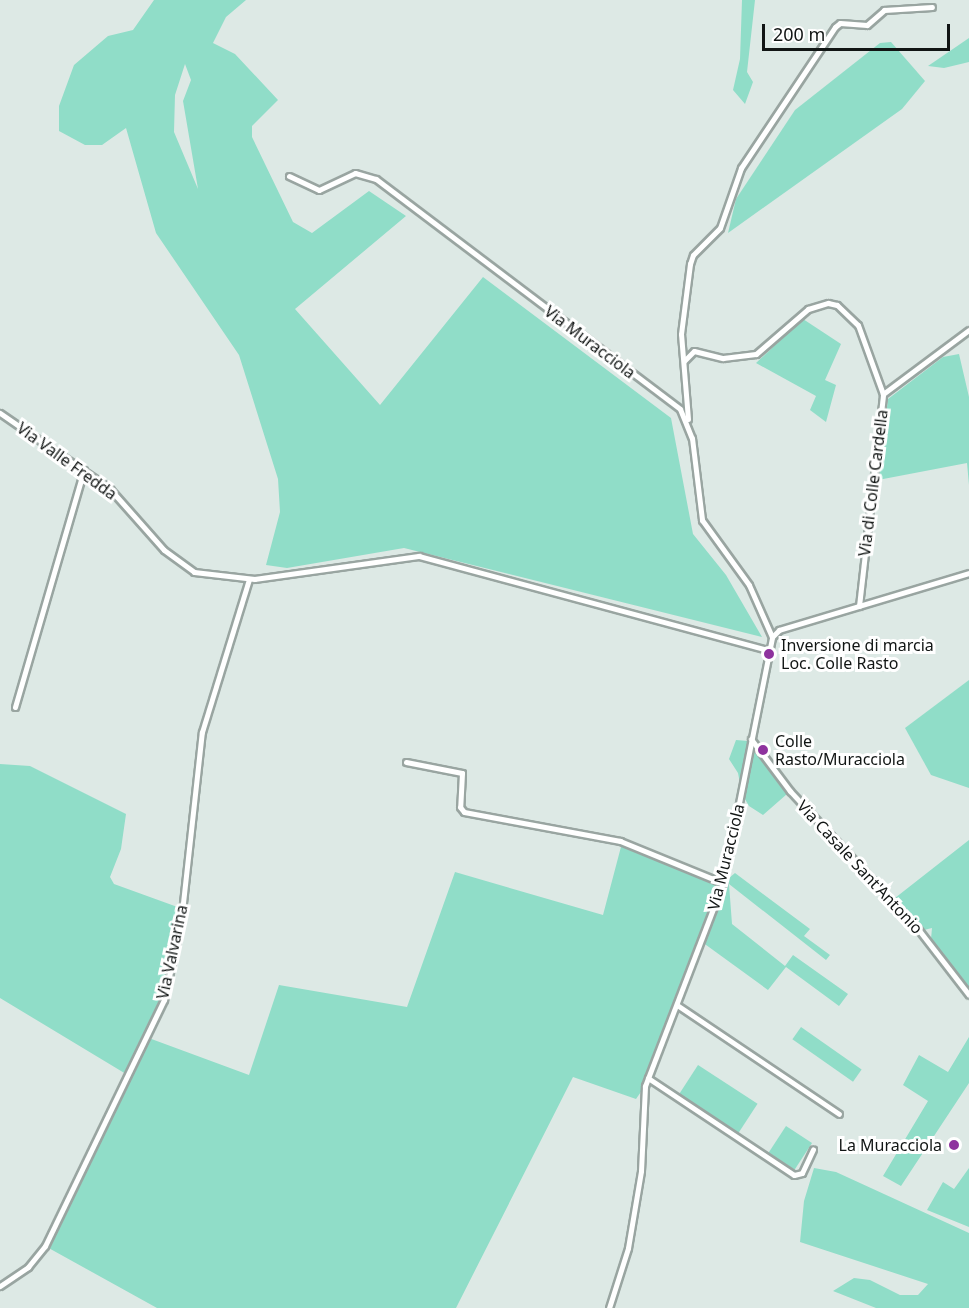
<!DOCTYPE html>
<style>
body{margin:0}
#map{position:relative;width:969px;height:1308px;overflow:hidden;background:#dde9e5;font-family:"Noto Sans",sans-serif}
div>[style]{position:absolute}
.green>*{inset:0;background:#90ddc8;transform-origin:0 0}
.roads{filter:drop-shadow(2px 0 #99a5a1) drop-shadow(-2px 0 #99a5a1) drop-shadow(0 2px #99a5a1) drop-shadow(0 -2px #99a5a1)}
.street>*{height:5px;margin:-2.5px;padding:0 2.5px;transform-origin:2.5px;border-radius:2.5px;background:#fff}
.dots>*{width:16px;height:16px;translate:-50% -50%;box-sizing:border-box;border:3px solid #fff;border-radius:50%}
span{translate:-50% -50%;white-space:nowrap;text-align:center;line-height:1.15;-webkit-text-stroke:6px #fff;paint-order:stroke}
.street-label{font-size:16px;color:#111514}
.poi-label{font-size:16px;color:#111514}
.left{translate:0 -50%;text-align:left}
.right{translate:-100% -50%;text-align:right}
.scale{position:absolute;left:762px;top:24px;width:188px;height:27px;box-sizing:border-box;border:3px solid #111514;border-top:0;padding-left:8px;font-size:18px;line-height:21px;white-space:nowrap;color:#111514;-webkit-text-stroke:4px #fff;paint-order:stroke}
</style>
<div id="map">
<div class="green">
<i style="clip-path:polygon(evenodd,154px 0,246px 0,226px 17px,213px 43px,235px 54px,278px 100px,252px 126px,252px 137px,293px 222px,312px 233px,369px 191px,406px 216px,295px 309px,380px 405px,483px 277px,671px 418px,693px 534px,726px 575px,762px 637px,404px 548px,287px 568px,266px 565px,280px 512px,278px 479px,239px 355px,156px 233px,126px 128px,102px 145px,85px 145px,59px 131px,59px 106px,74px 65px,108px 36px,133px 30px,154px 0,185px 64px,191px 80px,183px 101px,198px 189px,174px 132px,175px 95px,185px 64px)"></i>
<i style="clip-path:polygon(742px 0,755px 0,747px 72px,753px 82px,745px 104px,733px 90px,740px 59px)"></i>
<i style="clip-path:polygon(969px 38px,969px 62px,944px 68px,928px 66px)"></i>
<i style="clip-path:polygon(891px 42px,925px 81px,902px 109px,728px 233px,736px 199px,795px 110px,880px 43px)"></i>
<i style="clip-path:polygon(803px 319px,841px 344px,825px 380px,836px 385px,826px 422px,810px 410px,816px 396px,756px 363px)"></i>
<i style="clip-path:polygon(959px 354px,969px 397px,969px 485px,967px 463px,878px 480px,888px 399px,943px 357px)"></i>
<i style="clip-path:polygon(969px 680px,969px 788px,931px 775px,905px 728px)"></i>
<i style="clip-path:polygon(736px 740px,748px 741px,787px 794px,763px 815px,749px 806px,742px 794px,738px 773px,729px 759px)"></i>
<i style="clip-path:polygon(0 764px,30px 766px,126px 814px,121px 849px,110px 877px,114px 884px,183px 909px,166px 994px,146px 1037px,249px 1075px,279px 985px,407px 1007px,455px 872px,603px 915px,622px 843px,723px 883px,735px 873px,810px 929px,804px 936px,830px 955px,826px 960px,729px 884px,732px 924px,785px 966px,793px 955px,848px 994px,839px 1006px,786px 967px,768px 990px,702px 942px,645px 1086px,636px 1099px,573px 1077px,456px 1308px,157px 1308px,45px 1246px,126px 1074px,0 998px)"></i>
<i style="clip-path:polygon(969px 840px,969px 987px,931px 939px,932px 928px,924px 930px,895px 898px)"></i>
<i style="left:801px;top:1027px;width:74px;height:15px;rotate:35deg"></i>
<i style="clip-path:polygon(969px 1037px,969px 1083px,901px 1186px,883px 1176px,928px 1101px,903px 1085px,919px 1055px,948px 1072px)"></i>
<i style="left:698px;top:1065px;width:71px;height:36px;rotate:33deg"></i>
<i style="left:786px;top:1126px;width:31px;height:32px;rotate:33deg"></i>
<i style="clip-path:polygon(814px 1168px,836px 1172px,969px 1233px,969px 1308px,876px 1308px,833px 1291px,854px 1278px,870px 1280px,900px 1295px,918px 1295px,928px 1284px,800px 1242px,804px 1201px)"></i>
<i style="clip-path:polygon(969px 1168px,969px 1227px,927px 1210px,943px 1182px,954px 1189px)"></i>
</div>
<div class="roads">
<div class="street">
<i style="left:289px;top:176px;width:33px;rotate:25deg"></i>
<i style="left:319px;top:190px;width:40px;rotate:-25deg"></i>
<i style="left:355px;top:173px;width:22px;rotate:16deg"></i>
<i style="left:376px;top:179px;width:381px;rotate:37.1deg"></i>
<i style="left:680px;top:409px;width:31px;rotate:68deg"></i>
<i style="left:692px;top:438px;width:83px;rotate:83deg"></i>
<i style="left:702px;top:520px;width:80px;rotate:54.1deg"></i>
<i style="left:749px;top:585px;width:57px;rotate:66.1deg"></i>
<i style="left:684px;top:361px;width:14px;rotate:-45deg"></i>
<i style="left:694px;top:351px;width:30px;rotate:14deg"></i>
<i style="left:723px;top:358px;width:33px;rotate:-7deg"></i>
<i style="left:756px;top:354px;width:69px;rotate:-40.9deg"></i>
<i style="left:808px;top:309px;width:21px;rotate:-17deg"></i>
<i style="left:828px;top:303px;width:9px;rotate:13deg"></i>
<i style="left:837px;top:305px;width:29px;rotate:44deg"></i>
<i style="left:858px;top:325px;width:73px;rotate:70.1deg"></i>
<i style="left:0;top:413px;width:134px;rotate:34.6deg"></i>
<i style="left:110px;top:489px;width:81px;rotate:48.5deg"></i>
<i style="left:164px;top:550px;width:37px;rotate:36deg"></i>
<i style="left:194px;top:572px;width:61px;rotate:6.5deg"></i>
<i style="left:255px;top:579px;width:166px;rotate:-8deg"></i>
<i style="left:419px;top:556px;width:360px;rotate:15.1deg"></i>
<i style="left:688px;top:419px;width:85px;rotate:-94.7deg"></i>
<i style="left:681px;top:334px;width:71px;rotate:-82.7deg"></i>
<i style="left:690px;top:264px;width:9px;rotate:-72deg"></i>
<i style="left:693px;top:255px;width:38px;rotate:-45deg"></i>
<i style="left:720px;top:228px;width:64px;rotate:-70.7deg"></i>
<i style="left:741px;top:168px;width:169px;rotate:-56.3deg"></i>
<i style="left:835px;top:27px;width:6px;rotate:-39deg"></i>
<i style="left:840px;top:23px;width:27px;rotate:4deg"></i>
<i style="left:867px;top:25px;width:23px;rotate:-41deg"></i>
<i style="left:884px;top:10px;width:48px;rotate:-3.6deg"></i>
<i style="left:859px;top:606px;width:213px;rotate:-83.5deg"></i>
<i style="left:883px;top:394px;width:107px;rotate:-36.7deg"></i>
<i style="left:15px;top:707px;width:247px;rotate:-73.8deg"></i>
<i style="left:751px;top:739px;width:65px;rotate:53.1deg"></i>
<i style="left:790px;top:791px;width:188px;rotate:47.2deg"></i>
<i style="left:918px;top:929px;width:83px;rotate:52.3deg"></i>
<i style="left:406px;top:762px;width:57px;rotate:11.1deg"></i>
<i style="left:462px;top:773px;width:34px;rotate:93deg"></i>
<i style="left:460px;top:807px;width:6px;rotate:51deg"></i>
<i style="left:464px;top:812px;width:159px;rotate:10.5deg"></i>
<i style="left:620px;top:841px;width:111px;rotate:22.2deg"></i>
<i style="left:677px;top:1005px;width:195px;rotate:33.9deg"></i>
<i style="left:648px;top:1078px;width:175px;rotate:33.6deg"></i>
<i style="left:794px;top:1175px;width:8px;rotate:-14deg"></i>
<i style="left:802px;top:1173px;width:26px;rotate:-65deg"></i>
<i style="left:0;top:1286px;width:34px;rotate:-34deg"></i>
<i style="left:28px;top:1267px;width:27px;rotate:-51deg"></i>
<i style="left:45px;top:1246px;width:273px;rotate:-64.2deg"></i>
<i style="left:164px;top:1000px;width:81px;rotate:-77.9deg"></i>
<i style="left:181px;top:921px;width:190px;rotate:-83.7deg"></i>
<i style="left:202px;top:732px;width:160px;rotate:-72.9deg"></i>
<i style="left:609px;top:1308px;width:63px;rotate:-72.4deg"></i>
<i style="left:628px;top:1248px;width:78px;rotate:-80.4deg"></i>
<i style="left:641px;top:1171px;width:85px;rotate:-87.3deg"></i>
<i style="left:645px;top:1086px;width:217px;rotate:-69deg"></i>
<i style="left:723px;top:883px;width:251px;rotate:-78.7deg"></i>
<i style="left:772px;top:637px;width:10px;rotate:-45deg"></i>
<i style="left:779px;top:630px;width:198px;rotate:-16.7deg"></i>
</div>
</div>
<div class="dots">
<i style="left:769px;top:654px;background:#8e339e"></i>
<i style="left:763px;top:750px;background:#8e339e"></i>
<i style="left:954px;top:1145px;background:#8e339e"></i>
</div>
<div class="street-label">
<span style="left:590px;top:342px;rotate:37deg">Via Muracciola</span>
<span style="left:67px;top:461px;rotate:36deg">Via Valle Fredda</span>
<span style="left:873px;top:483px;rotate:-83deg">Via di Colle Cardella</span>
<span style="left:726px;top:857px;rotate:-76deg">Via Muracciola</span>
<span style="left:860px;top:867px;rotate:47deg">Via Casale Sant'Antonio</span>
<span style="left:172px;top:952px;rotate:-78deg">Via Valvarina</span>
</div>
<div class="poi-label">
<span class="left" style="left:781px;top:654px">Inversione di marcia<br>Loc. Colle Rasto</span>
<span class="left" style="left:775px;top:750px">Colle<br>Rasto/Muracciola</span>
<span class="right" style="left:942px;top:1145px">La Muracciola</span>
</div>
<div class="scale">200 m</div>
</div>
